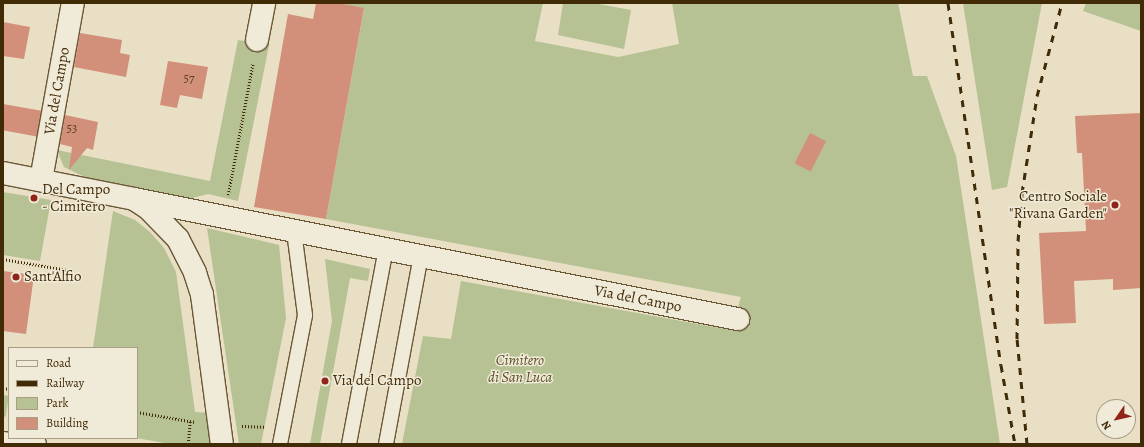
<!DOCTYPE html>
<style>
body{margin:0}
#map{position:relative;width:1144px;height:447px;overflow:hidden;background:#e8dfc4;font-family:Alegreya,serif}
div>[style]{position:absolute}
.green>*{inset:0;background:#b6c194;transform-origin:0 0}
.building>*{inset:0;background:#d2907a;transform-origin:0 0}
.path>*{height:2.5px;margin-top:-1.25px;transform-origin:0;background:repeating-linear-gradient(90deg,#412a06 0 1px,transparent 0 3px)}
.roads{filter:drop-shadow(1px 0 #6b5736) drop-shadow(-1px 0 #6b5736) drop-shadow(0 1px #6b5736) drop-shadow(0 -1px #6b5736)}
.lane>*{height:14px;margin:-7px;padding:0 7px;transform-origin:7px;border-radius:7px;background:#f0ead9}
.street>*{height:22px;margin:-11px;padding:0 11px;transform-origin:11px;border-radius:11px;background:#f0ead9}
.rail>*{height:3px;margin-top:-1.5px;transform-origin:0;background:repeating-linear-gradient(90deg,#412a06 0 7px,transparent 0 14px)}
.dots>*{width:11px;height:11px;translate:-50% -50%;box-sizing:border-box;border:2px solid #f0ead9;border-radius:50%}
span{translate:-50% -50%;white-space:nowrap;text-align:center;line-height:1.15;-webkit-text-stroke:3px #f0ead9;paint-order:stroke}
.number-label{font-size:13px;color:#654423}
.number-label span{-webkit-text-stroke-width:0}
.street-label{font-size:15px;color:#412a06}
.poi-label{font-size:15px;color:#412a06}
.left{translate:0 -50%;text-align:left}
.right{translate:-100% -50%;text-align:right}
.park-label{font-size:15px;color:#5e502a;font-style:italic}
.frame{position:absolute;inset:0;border:4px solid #412a06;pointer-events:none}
.legend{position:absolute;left:8px;top:347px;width:130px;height:92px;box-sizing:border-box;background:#f0ead9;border:1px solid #aa9d85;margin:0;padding:5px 7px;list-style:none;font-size:12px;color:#412a06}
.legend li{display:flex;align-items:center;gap:8px;height:20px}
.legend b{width:20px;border:1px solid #aa9d85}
.north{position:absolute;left:1096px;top:399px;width:40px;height:40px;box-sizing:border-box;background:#f0ead9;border:1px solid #aa9d85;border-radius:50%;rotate:236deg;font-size:11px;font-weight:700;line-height:16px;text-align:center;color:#412a06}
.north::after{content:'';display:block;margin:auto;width:14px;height:18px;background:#8f2418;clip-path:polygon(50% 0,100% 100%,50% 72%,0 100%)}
</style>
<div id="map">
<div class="green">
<i style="clip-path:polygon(338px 3px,543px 3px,535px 41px,618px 57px,679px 44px,672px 3px,898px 3px,913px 76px,927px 76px,956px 156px,1000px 444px,402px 444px,423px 336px,451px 339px,461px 281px,731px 330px,741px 297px,326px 219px,364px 9px)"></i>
<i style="clip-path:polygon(563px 3px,593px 3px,631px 10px,624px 49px,558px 35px)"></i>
<i style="clip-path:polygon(963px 3px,1042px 3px,1007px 187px,992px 190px)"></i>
<i style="clip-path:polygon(1086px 3px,1141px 3px,1141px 31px,1083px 11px)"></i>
<i style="clip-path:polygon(238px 40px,269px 45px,238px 201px,208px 194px,184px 200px,89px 179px,64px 167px,57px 150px,210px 181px)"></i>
<i style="clip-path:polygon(3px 192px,51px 200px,40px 261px,3px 255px)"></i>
<i style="clip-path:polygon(113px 211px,135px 220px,150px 232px,164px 248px,176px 272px,195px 412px,209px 413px,211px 444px,171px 444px,136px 438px,137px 348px,93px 348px)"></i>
<i style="clip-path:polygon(207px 228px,279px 245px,286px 318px,261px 444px,239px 444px)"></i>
<i style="clip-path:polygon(325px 259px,370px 269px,368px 281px,350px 278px,320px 444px,310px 444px,332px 321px)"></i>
<i style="left:3px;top:395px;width:6px;height:21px;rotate:9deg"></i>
</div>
<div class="building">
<i style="clip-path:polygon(316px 3px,338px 3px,364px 8px,326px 219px,254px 207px,288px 14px,313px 19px)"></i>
<i style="clip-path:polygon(3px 22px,30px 27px,24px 59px,3px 56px)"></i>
<i style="clip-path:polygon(80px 33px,122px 40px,120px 53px,130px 55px,126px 77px,74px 67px)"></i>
<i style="clip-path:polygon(168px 61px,208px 67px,202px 99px,180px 95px,177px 108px,160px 105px)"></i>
<i style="left:3px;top:104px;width:39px;height:26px;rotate:10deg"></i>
<i style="clip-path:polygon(1141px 113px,1141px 288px,1113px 290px,1113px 279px,1074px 281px,1076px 323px,1044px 324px,1039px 233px,1086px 231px,1082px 153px,1077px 153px,1075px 116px)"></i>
<i style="clip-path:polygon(65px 115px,98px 122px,93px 150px,87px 148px,69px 170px,72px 147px,60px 144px)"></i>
<i style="left:810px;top:133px;width:18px;height:34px;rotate:27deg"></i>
<i style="clip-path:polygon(3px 271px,34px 275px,26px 334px,3px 331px)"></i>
</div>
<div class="path">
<i style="left:228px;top:195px;width:134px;rotate:-79.3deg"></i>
<i style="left:3px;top:259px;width:71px;rotate:9.7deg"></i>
<i style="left:3px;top:388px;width:6px;rotate:9deg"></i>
<i style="left:137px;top:412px;width:59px;rotate:9.8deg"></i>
<i style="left:242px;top:426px;width:23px;rotate:2deg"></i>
<i style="left:188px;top:444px;width:23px;rotate:-85deg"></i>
</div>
<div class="roads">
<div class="lane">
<i style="left:3px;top:439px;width:14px;rotate:8deg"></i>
<i style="left:280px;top:444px;width:131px;rotate:-79deg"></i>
<i style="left:305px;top:315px;width:85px;rotate:-97.5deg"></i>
<i style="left:349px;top:444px;width:198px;rotate:-79.3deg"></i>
<i style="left:386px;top:444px;width:191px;rotate:-79.5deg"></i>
</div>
<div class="street">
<i style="left:257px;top:40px;width:38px;rotate:-79deg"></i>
<i style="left:3px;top:173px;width:134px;rotate:11.2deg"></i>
<i style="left:134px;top:199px;width:17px;rotate:33deg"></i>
<i style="left:148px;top:208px;width:43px;rotate:45.9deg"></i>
<i style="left:178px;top:239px;width:38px;rotate:63deg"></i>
<i style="left:195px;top:273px;width:23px;rotate:72deg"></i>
<i style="left:202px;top:295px;width:150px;rotate:82.4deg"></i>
<i style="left:41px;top:180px;width:180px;rotate:-79.8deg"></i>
<i style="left:134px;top:199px;width:616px;rotate:11.24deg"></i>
<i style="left:17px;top:441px;width:18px;rotate:9deg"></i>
</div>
</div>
<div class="rail">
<i style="left:948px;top:3px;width:366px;rotate:81.7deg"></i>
<i style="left:1001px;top:365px;width:80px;rotate:80deg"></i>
<i style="left:1027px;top:444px;width:105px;rotate:-95.4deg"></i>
<i style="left:1017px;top:339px;width:98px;rotate:-89.4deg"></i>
<i style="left:1018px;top:241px;width:48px;rotate:-85.2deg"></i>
<i style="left:1022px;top:193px;width:98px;rotate:-81.2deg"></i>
<i style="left:1037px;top:96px;width:96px;rotate:-75deg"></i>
</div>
<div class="dots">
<i style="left:34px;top:198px;background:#8f2418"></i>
<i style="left:1115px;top:205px;background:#8f2418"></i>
<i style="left:16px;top:277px;background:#8f2418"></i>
<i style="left:325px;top:381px;background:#8f2418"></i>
</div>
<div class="number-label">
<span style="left:189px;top:78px">57</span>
<span style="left:72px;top:128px">53</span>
</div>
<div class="street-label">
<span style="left:57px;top:91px;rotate:-80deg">Via del Campo</span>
<span style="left:638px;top:299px;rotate:11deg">Via del Campo</span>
</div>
<div class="poi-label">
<span class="left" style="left:42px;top:198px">Del Campo<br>- Cimitero</span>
<span class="right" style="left:1107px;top:205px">Centro Sociale<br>"Rivana Garden"</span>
<span class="left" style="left:24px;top:277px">Sant'Alfio</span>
<span class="left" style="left:333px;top:381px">Via del Campo</span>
</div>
<div class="park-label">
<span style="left:520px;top:369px">Cimitero<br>di San Luca</span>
</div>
<div class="frame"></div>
<ul class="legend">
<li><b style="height:5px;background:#f0ead9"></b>Road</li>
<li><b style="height:5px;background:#412a06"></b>Railway</li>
<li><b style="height:11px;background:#b6c194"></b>Park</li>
<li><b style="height:11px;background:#d2907a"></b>Building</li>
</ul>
<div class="north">N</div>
</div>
